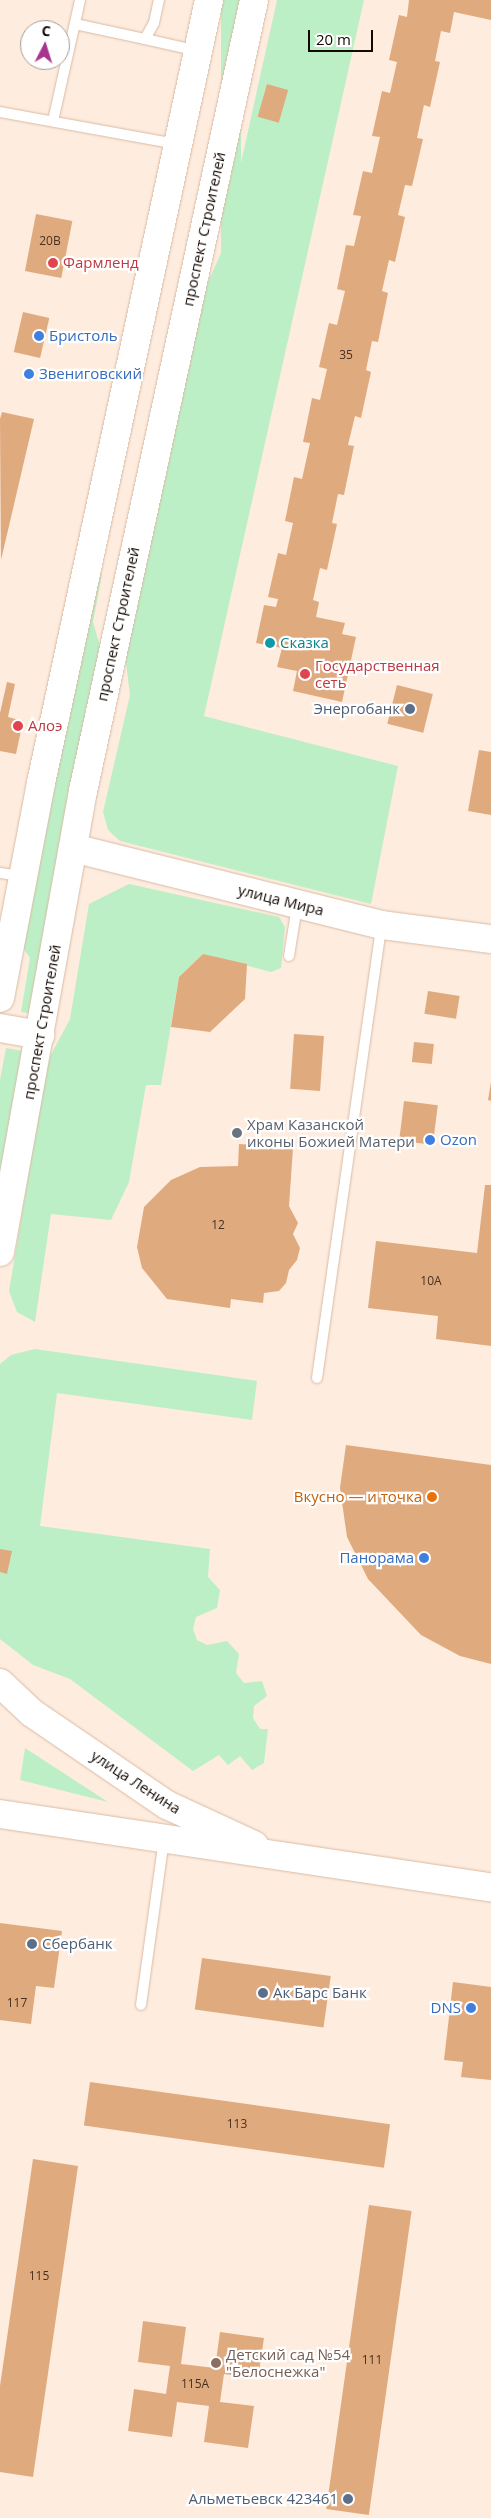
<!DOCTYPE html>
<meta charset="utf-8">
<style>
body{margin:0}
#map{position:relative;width:491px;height:2518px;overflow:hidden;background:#feecde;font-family:"Open Sans",sans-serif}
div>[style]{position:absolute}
.green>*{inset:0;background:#bdefc6;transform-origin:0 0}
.building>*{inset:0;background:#e0aa7f;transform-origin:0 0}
.roads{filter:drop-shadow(0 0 1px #d8bba5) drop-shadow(0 0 1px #d8bba5)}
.lane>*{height:10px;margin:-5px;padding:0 5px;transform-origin:5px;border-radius:5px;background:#fff}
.secondary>*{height:28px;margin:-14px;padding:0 14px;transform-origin:14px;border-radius:14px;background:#fff}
.dots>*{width:14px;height:14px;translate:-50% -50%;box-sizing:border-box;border:2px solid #fff;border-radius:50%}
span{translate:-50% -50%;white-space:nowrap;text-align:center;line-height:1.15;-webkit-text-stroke:4.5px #fff;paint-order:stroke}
.number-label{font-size:12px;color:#463122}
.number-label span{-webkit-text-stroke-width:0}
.street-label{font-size:15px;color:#130903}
.health-label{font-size:15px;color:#be3a42}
.left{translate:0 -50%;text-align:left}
.shop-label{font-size:15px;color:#366cbe}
.right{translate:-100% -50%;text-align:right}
.culture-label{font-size:15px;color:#0d838f}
.service-label{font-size:15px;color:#4e5e75}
.worship-label{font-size:15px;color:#5b616d}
.food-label{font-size:15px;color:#c56008}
.education-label{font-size:15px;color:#785e54}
.north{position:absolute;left:20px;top:20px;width:50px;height:50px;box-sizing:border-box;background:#fff;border:1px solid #a19d9a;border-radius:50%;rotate:5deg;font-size:14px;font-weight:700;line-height:20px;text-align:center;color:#130903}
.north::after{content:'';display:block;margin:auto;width:18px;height:22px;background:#a8348d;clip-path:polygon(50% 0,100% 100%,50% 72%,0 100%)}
.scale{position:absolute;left:308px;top:30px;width:65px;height:22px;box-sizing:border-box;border:2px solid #130903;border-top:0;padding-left:6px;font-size:15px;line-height:18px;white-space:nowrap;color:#130903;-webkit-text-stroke:4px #fff;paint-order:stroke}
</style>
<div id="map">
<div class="green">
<i style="left:221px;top:0;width:20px;height:544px"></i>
<i style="clip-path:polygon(277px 0,364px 0,204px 716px,398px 766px,371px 904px,120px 841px,108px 830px,103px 812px,130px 695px,124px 648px,195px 311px,221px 253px)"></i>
<i style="clip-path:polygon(95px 572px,102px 574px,93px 622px,100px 646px,29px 1013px,21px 1012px,30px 958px,21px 945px)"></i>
<i style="clip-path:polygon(129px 884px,279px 917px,285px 927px,281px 968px,271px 972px,203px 954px,179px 977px,161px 1085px,146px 1085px,129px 1182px,111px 1220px,51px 1214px,35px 1322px,17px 1312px,9px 1291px,48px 1060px,70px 1019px,89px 904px)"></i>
<i style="clip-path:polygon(6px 1048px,23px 1051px,0 1176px,0 1080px)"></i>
<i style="clip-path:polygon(35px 1349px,257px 1381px,252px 1420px,57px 1393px,40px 1526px,210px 1549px,208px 1577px,220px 1590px,217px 1608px,196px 1617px,193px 1629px,197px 1640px,207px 1645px,227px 1641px,239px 1654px,236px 1673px,244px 1683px,262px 1681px,267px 1696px,254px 1706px,253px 1718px,260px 1729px,268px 1729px,264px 1763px,252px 1770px,240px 1756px,228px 1765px,219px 1755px,193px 1771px,70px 1679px,33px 1665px,0 1639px,0 1364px,11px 1355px)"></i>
<i style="clip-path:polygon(25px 1748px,108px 1802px,20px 1780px)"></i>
</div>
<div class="building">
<i style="clip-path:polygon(409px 0,491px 0,491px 20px,454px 12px,450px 33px,441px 31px,435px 61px,440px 62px,430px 107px,424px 105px,417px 138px,423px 139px,412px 186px,405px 185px,398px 215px,405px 217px,395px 262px,389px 260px,382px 291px,388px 293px,378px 342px,372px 341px,366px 370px,371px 372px,361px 418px,355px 416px,348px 445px,354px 446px,344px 495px,338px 494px,332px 523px,337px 524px,327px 570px,320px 568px,313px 600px,319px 602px,316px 617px,345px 623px,342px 634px,356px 637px,342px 702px,293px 691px,297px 671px,277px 667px,282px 648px,256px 643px,264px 605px,276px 607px,278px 599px,268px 597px,278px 553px,286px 555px,293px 523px,285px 521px,294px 477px,302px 479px,310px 443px,303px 442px,312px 398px,320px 400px,327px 369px,319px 367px,329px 323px,337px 325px,345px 291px,337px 289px,346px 245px,354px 246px,361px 216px,353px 215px,363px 171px,372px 173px,380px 137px,372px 136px,382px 91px,390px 93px,397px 62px,389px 60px,399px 15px,407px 17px)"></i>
<i style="left:267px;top:84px;width:22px;height:34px;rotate:16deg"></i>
<i style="left:36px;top:214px;width:37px;height:58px;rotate:11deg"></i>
<i style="left:23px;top:312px;width:27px;height:41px;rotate:13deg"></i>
<i style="clip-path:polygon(2px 412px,34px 419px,1px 560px,0 419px)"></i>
<i style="clip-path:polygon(7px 682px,15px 684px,8px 717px,23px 721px,16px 754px,0 751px,0 713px)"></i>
<i style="left:397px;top:685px;width:37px;height:40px;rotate:14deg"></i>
<i style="clip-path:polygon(479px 750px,491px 752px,491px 815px,468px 811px)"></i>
<i style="clip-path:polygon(203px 954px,247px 964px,245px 999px,210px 1032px,171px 1027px,179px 977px)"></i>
<i style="left:428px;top:991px;width:32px;height:23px;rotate:9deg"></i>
<i style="left:294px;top:1034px;width:30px;height:55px;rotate:4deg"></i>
<i style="left:414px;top:1042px;width:20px;height:20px;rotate:6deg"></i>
<i style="clip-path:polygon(491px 1082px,491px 1101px,488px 1100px)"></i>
<i style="left:404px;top:1101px;width:34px;height:40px;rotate:7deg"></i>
<i style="clip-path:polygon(239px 1144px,293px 1148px,289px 1206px,298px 1223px,293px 1234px,300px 1248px,297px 1260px,289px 1270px,286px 1283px,279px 1291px,264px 1293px,263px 1303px,231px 1299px,230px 1308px,167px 1299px,142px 1268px,137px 1247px,144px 1207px,171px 1180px,200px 1167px,238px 1166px)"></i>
<i style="clip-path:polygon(485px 1185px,491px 1185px,491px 1346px,436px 1339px,438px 1316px,368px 1308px,376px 1241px,477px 1253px)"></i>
<i style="clip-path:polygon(346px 1445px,491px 1465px,491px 1664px,460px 1656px,421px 1635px,368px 1579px,347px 1537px,340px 1488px)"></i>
<i style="clip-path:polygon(0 1549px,12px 1551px,7px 1574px,0 1572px)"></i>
<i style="clip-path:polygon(0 1923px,62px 1931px,54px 1988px,36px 1986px,31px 2024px,0 2020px)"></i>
<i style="left:202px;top:1958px;width:130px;height:52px;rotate:8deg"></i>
<i style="clip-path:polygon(453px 1982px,491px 1987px,491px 2080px,461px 2077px,463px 2062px,444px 2060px)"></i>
<i style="left:90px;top:2082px;width:303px;height:44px;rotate:8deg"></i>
<i style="clip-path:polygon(33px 2159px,78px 2166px,33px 2477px,0 2472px,0 2386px)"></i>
<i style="left:369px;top:2205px;width:43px;height:307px;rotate:8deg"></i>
<i style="clip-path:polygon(143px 2321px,186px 2327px,181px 2364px,215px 2368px,220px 2332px,264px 2338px,258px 2378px,224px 2374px,220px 2402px,254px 2406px,248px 2448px,204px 2442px,209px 2406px,177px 2402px,172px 2437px,128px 2431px,134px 2389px,166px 2394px,170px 2366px,138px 2362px)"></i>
</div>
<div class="roads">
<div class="lane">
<i style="left:75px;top:24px;width:72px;rotate:12.1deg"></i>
<i style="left:145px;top:39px;width:18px;rotate:-61deg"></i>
<i style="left:154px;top:23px;width:24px;rotate:-78deg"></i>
<i style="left:145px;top:39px;width:54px;rotate:12.8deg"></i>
<i style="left:0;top:112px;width:179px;rotate:10.3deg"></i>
<i style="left:53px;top:121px;width:124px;rotate:-77.4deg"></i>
<i style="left:0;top:873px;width:22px;rotate:8deg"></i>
<i style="left:289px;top:956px;width:51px;rotate:-80.9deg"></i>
<i style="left:317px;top:1378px;width:457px;rotate:-81.9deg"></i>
<i style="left:141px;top:2005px;width:167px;rotate:-82.1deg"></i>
</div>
<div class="secondary">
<i style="left:73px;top:848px;width:317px;rotate:14deg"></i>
<i style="left:381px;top:925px;width:111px;rotate:7.3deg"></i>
<i style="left:0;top:998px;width:219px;rotate:-79.2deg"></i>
<i style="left:41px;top:783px;width:801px;rotate:-77.89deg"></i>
<i style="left:0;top:1028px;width:41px;rotate:9.9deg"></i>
<i style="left:0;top:1252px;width:468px;rotate:-79.8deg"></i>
<i style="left:83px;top:791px;width:809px;rotate:-77.8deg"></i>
<i style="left:0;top:1683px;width:44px;rotate:43.2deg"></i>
<i style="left:32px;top:1713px;width:163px;rotate:34.3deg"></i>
<i style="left:167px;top:1805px;width:96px;rotate:24.7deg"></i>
<i style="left:0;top:1814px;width:496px;rotate:8.5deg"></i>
</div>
</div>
<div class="dots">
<i style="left:53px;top:263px;background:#e0444e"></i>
<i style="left:39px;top:336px;background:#3f7fe0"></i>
<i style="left:29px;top:374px;background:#3f7fe0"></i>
<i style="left:270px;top:643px;background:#0f9aa8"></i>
<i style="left:305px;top:674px;background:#e0444e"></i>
<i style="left:410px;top:709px;background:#5c6f8a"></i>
<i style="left:18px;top:726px;background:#e0444e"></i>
<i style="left:237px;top:1133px;background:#6b7280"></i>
<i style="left:430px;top:1140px;background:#3f7fe0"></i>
<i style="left:432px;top:1497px;background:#e8710a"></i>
<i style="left:424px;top:1558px;background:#3f7fe0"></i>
<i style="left:32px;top:1944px;background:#5c6f8a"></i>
<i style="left:263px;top:1993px;background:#5c6f8a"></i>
<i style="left:471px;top:2008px;background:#3f7fe0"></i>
<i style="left:216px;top:2363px;background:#8d6e63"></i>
<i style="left:348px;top:2499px;background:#5c6f8a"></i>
</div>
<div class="number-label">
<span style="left:50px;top:241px">20В</span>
<span style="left:346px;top:355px">35</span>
<span style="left:218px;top:1225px">12</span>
<span style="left:431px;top:1281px">10А</span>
<span style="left:17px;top:2003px">117</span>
<span style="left:237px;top:2124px">113</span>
<span style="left:39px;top:2276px">115</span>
<span style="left:372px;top:2360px">111</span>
<span style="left:195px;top:2384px">115А</span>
</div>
<div class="street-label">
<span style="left:204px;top:229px;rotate:-78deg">проспект Строителей</span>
<span style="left:118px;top:624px;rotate:-78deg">проспект Строителей</span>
<span style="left:281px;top:900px;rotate:14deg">улица Мира</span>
<span style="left:42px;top:1022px;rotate:-80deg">проспект Строителей</span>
<span style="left:136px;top:1782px;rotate:33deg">улица Ленина</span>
</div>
<div class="health-label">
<span class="left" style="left:63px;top:263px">Фармленд</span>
<span class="left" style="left:315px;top:674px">Государственная<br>сеть</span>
<span class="left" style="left:28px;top:726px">Алоэ</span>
</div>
<div class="shop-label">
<span class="left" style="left:49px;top:336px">Бристоль</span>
<span class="left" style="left:39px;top:374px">Звениговский</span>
<span class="left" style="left:440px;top:1140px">Ozon</span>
<span class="right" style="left:414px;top:1558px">Панорама</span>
<span class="right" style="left:461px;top:2008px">DNS</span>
</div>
<div class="culture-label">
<span class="left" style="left:280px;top:643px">Сказка</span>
</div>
<div class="service-label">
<span class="right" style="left:400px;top:709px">Энергобанк</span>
<span class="left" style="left:42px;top:1944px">Сбербанк</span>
<span class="left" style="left:273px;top:1993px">Ак Барс Банк</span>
<span class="right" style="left:338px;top:2499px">Альметьевск 423461</span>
</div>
<div class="worship-label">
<span class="left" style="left:247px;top:1133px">Храм Казанской<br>иконы Божией Матери</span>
</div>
<div class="food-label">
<span class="right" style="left:422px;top:1497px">Вкусно — и точка</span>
</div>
<div class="education-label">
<span class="left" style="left:226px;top:2363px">Детский сад №54<br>"Белоснежка"</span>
</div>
<div class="north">С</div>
<div class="scale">20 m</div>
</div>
